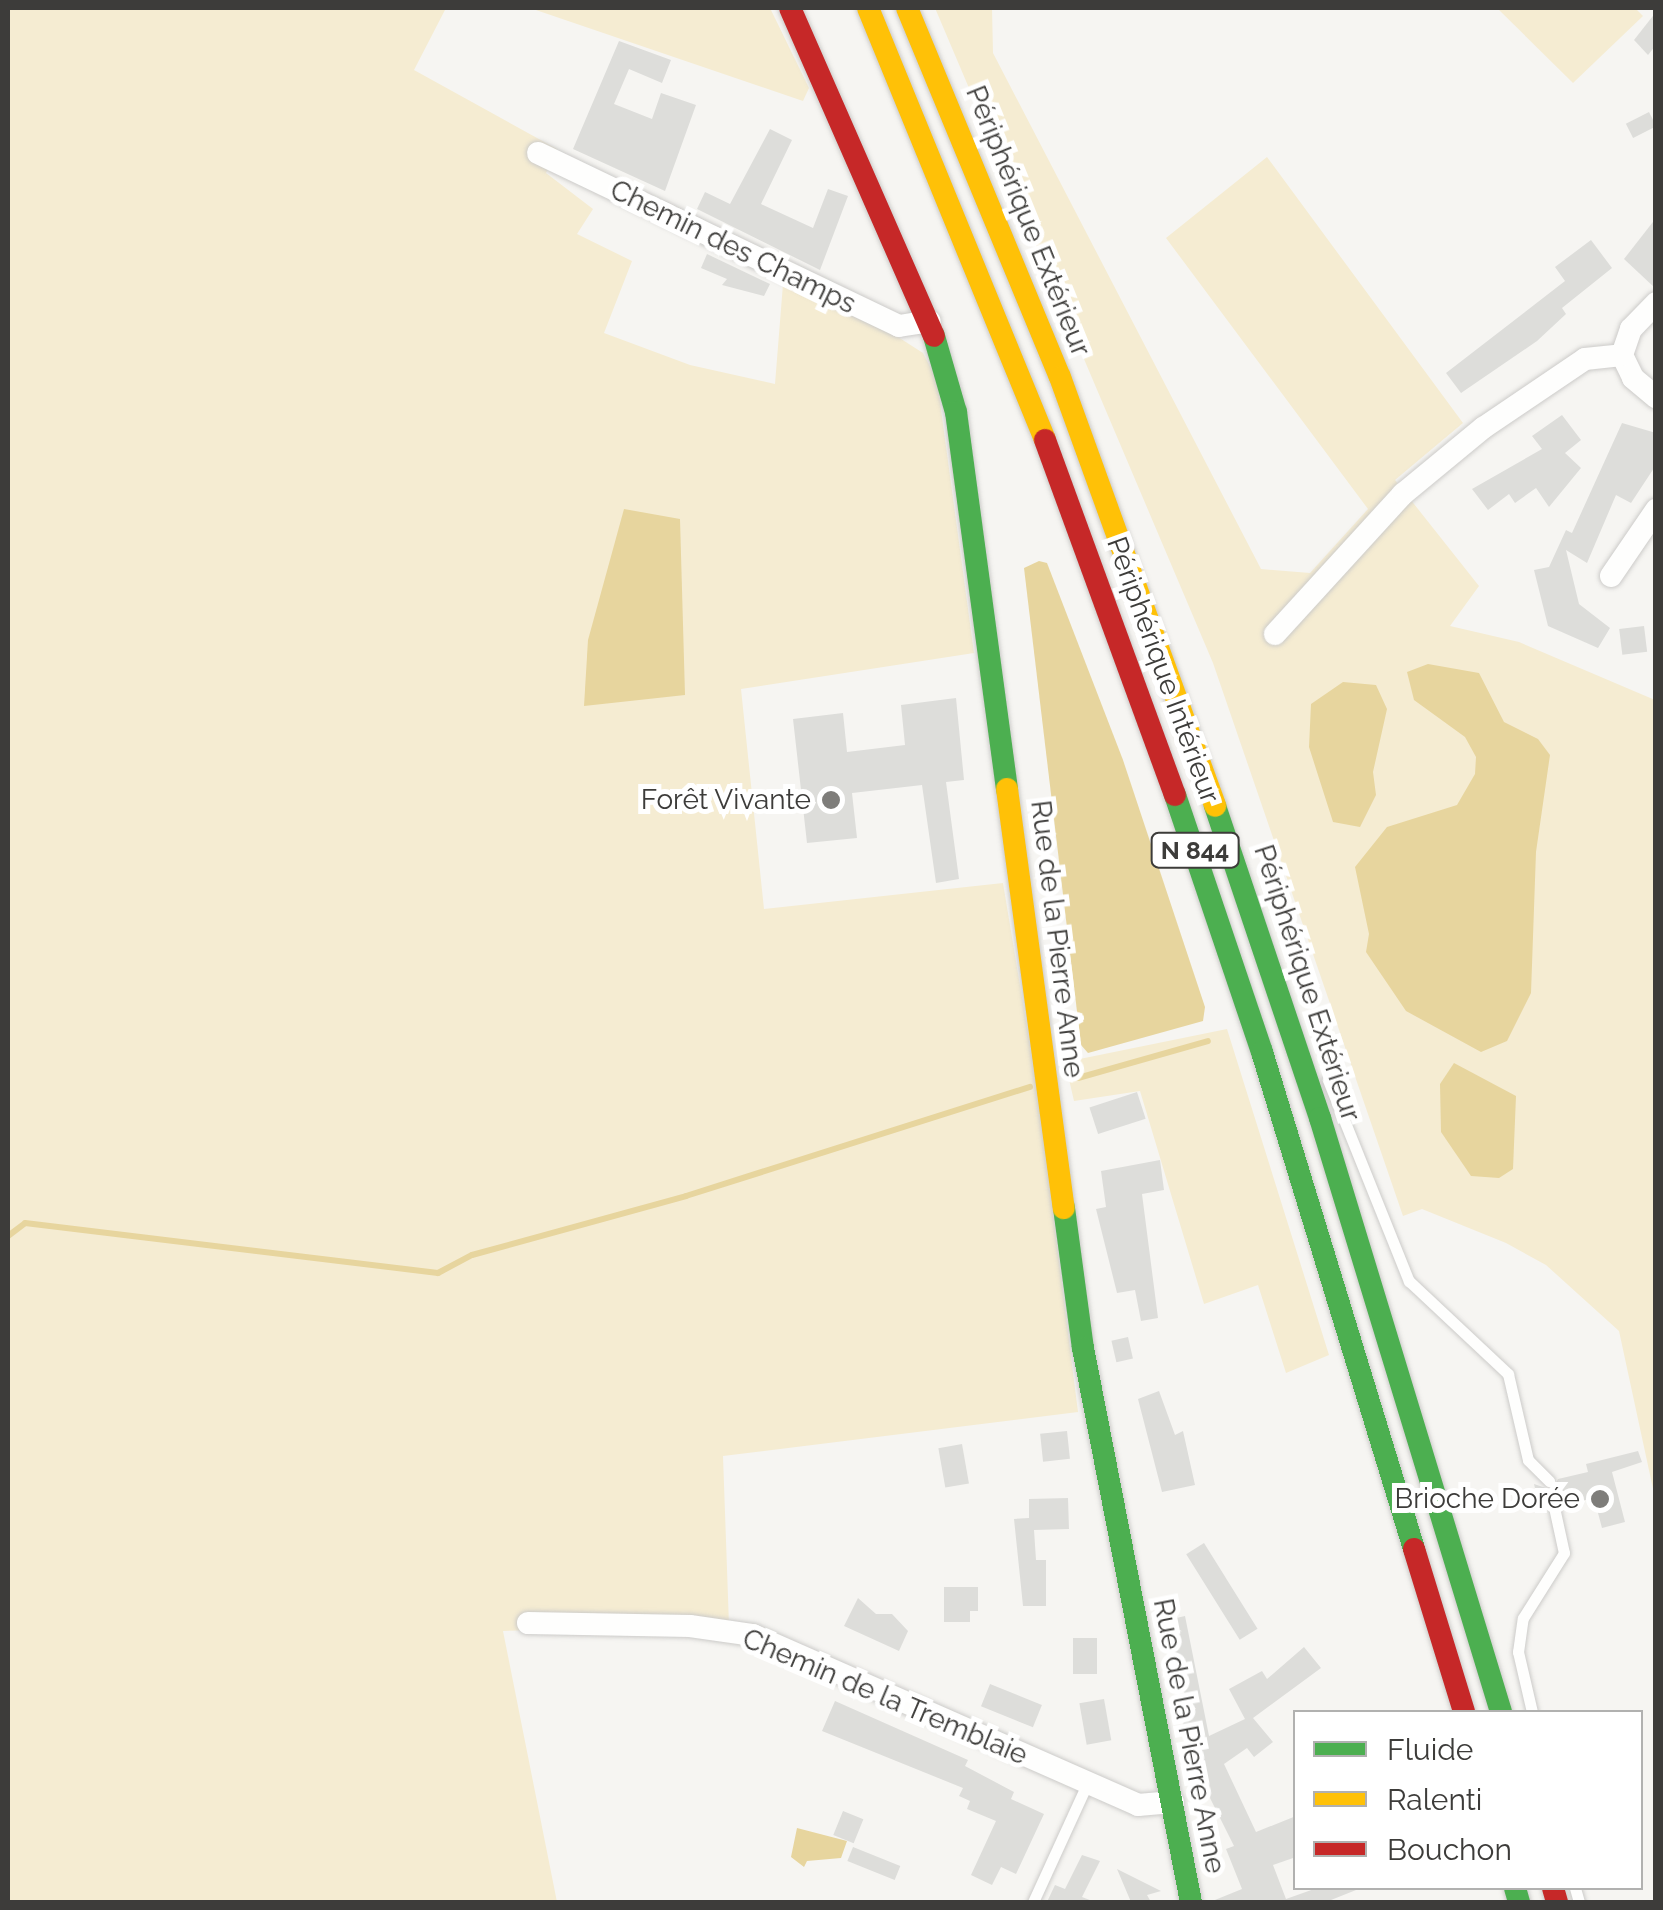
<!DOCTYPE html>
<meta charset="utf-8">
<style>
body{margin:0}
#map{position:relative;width:1663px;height:1910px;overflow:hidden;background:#f6f5f2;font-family:Raleway,sans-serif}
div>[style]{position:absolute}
.green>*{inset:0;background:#f5ecd2}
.water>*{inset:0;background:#e7d59e}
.stream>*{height:6px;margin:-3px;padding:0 3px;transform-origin:3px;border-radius:3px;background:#e7d59e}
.building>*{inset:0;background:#ddddda;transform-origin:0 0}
.roads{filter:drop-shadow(0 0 2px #cccbc9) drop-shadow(0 0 2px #cccbc9)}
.lane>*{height:11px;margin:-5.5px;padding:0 5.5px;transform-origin:5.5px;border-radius:5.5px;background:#fefefd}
.street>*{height:22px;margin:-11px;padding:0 11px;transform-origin:11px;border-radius:11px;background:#fefefd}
.fast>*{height:22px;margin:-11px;padding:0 11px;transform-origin:11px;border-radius:11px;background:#4caf50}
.slow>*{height:22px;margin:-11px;padding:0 11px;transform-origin:11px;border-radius:11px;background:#ffc107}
.jam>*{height:22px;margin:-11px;padding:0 11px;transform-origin:11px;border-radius:11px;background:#c62828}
.dots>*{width:28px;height:28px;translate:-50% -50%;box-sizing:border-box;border:5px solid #fff;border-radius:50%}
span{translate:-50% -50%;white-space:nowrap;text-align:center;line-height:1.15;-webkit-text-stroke:10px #fff;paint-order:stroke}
.shield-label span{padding:2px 8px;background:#fff;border:2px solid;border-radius:8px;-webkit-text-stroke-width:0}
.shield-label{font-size:25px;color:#3d3c3a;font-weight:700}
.street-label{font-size:28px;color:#3d3c3a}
.poi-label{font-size:28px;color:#3d3c3a}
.right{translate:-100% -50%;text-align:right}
.frame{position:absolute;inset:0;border:10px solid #3d3c3a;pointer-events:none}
.legend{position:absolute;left:1293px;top:1710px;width:350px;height:180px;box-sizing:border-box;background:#fff;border:2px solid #b1b1b0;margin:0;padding:12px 18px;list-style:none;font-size:30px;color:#3d3c3a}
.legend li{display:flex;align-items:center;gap:20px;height:50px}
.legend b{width:50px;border:2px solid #b1b1b0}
</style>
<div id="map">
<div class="green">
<i style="clip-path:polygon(8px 8px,446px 8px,414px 70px,557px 149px,546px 173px,593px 209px,577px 234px,632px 261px,604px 333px,690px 365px,775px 384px,783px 284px,898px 337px,923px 353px,937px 380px,974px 653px,741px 689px,764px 909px,1003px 883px,1037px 1088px,1078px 1412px,723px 1456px,729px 1625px,503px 1631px,557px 1902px,8px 1902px)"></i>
<i style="clip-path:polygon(530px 8px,770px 8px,809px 88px,803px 101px)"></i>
<i style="clip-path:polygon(935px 8px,992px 8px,993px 53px,1261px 569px,1310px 573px,1368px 509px,1166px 238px,1267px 157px,1463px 423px,1395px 480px,1479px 586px,1450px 626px,1519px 642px,1655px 700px,1655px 1498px,1619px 1331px,1546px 1265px,1506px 1243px,1422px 1209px,1403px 1216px,1213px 663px)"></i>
<i style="clip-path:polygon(1497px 8px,1635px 8px,1643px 16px,1573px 83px)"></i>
<i style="clip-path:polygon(1227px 1029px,1329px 1355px,1286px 1373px,1258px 1285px,1204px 1304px,1140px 1091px,1074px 1101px,1065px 1062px)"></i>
</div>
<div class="water">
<i style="clip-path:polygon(624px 509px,680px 519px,685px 695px,584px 706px,588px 640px)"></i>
<i style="clip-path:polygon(1039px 561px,1047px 563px,1123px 760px,1205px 1007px,1203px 1021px,1088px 1053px,1081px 1045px,1024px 568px)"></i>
<i style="clip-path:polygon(1428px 664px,1479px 673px,1504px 722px,1538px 739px,1550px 755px,1536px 852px,1531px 993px,1507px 1041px,1481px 1052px,1406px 1011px,1366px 952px,1369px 934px,1355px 867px,1387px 827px,1457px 805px,1475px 774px,1476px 757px,1465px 737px,1414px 700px,1407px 672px)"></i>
<i style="clip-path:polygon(1343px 682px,1376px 685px,1387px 709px,1373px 772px,1376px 795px,1360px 827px,1333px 822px,1309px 747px,1311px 704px)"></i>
<i style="clip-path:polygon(1454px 1063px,1516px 1096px,1513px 1169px,1499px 1178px,1471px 1176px,1441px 1132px,1440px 1084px)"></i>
<i style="clip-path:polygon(797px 1828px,847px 1841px,841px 1858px,807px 1861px,804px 1867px,791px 1857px)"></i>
</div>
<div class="stream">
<i style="left:1078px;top:1078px;width:135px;rotate:-15.9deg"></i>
<i style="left:8px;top:1236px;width:21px;rotate:-37deg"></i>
<i style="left:25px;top:1223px;width:416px;rotate:6.9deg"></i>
<i style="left:438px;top:1273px;width:38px;rotate:-28deg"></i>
<i style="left:472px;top:1255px;width:222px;rotate:-15.4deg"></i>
<i style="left:686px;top:1196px;width:361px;rotate:-17.6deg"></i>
</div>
<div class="building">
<i style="clip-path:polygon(1656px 12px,1656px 45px,1648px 55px,1634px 40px)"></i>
<i style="clip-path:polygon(619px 41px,671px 60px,662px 83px,629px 69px,614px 104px,652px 119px,661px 93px,696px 105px,665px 191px,573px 149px)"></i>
<i style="left:1649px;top:112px;width:16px;height:26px;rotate:63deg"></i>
<i style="clip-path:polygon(770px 129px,792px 140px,761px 204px,813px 228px,828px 189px,848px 196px,820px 270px,697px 209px,705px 192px,730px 204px)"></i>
<i style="clip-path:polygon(1656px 218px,1656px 288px,1655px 288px,1624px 259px)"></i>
<i style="clip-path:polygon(1591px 240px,1612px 268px,1562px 308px,1566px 314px,1537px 341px,1461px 393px,1446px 373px,1565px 281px,1555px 267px)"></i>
<i style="clip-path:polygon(707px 254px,770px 284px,764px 296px,722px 285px,727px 279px,701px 268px)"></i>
<i style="clip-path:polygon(1562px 415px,1581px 440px,1565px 453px,1581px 468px,1549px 507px,1536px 488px,1515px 503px,1509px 494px,1488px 510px,1472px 489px,1542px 449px,1532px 436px)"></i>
<i style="clip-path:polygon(1622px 423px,1656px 433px,1656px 465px,1631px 503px,1616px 495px,1587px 563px,1566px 550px,1579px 604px,1610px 628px,1598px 648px,1548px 626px,1534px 570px,1549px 567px,1566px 530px,1572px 533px)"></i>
<i style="left:1644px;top:626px;width:26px;height:25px;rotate:83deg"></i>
<i style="clip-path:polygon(956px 698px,964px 780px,946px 782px,959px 879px,936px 883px,922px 785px,852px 793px,857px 838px,807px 843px,793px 719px,843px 713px,847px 752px,905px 745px,901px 705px)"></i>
<i style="left:1137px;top:1092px;width:28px;height:50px;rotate:72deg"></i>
<i style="clip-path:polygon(1160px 1160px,1164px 1190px,1142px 1194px,1158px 1318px,1141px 1321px,1135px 1290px,1117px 1293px,1096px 1209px,1106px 1207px,1101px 1171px)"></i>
<i style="left:1128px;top:1337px;width:22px;height:17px;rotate:77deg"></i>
<i style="clip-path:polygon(1159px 1391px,1175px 1435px,1183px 1431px,1195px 1485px,1162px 1492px,1138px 1399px)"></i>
<i style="left:1067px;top:1431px;width:28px;height:27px;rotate:84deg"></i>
<i style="left:962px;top:1444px;width:40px;height:24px;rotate:80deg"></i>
<i style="clip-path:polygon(1638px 1451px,1642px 1462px,1612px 1472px,1625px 1522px,1602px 1528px,1594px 1498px,1563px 1505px,1551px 1498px,1540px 1510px,1534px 1484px,1552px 1490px,1558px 1479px,1588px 1472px,1586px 1464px)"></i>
<i style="clip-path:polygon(1068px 1498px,1069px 1529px,1034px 1530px,1036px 1560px,1046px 1560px,1046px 1606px,1023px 1606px,1014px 1519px,1029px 1518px,1029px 1499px)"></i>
<i style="left:1204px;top:1543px;width:101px;height:21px;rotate:58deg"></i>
<i style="clip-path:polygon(944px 1587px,978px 1587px,978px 1611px,970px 1611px,970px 1622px,944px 1622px)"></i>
<i style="clip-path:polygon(858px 1598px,876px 1614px,892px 1614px,908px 1631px,899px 1651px,844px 1626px)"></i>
<i style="clip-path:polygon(1167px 1601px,1172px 1619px,1185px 1616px,1209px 1736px,1245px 1719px,1229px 1689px,1262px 1671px,1267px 1679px,1304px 1647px,1321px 1668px,1253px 1718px,1273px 1742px,1254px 1757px,1247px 1748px,1224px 1764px,1256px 1832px,1296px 1816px,1296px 1857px,1273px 1865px,1286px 1899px,1317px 1888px,1361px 1888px,1326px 1902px,1210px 1902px,1242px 1889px,1226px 1849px,1234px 1846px,1187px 1752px,1181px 1712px,1196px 1709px,1178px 1684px,1172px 1649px,1161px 1650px,1152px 1602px)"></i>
<i style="left:1073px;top:1638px;width:24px;height:36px"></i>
<i style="left:990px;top:1684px;width:56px;height:24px;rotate:22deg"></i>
<i style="left:1104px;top:1699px;width:42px;height:25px;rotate:80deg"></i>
<i style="clip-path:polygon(835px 1701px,968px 1760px,965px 1766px,1014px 1792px,1011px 1799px,1044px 1814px,1016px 1874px,1001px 1867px,992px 1885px,971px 1875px,996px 1821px,967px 1809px,970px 1801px,959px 1796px,963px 1788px,822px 1731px)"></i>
<i style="left:843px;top:1811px;width:22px;height:26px;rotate:22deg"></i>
<i style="left:853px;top:1847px;width:51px;height:15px;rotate:22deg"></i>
<i style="clip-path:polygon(1082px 1855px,1100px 1861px,1082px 1897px,1095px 1902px,1047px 1902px,1055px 1885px,1065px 1889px)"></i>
<i style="clip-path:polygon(1117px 1869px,1161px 1891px,1147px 1895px,1151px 1902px,1131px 1902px)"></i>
</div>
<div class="roads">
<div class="lane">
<i style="left:1328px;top:1080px;width:217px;rotate:68.1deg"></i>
<i style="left:1409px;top:1281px;width:136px;rotate:43.2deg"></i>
<i style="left:1508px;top:1374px;width:88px;rotate:76.9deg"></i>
<i style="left:1528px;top:1460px;width:30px;rotate:45deg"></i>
<i style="left:1532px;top:1712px;width:62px;rotate:-103.1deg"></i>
<i style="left:1518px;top:1652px;width:34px;rotate:-82deg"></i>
<i style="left:1523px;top:1618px;width:77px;rotate:-57.8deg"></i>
<i style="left:1564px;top:1553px;width:47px;rotate:-102.3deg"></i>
<i style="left:1575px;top:1888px;width:15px;rotate:74deg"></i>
<i style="left:1033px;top:1902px;width:132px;rotate:-65.4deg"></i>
</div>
<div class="street">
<i style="left:538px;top:153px;width:400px;rotate:25.6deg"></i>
<i style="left:899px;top:326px;width:31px;rotate:-9deg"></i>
<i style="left:1622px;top:355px;width:25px;rotate:64deg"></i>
<i style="left:1633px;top:378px;width:30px;rotate:40deg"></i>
<i style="left:1611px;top:576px;width:80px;rotate:-55.7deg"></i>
<i style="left:1275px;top:634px;width:190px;rotate:-47.6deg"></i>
<i style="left:1403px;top:494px;width:104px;rotate:-39.5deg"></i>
<i style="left:1483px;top:428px;width:123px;rotate:-34.1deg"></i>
<i style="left:1585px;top:359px;width:37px;rotate:-6deg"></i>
<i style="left:1622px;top:355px;width:28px;rotate:-71deg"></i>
<i style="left:1631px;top:329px;width:36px;rotate:-46deg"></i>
<i style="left:528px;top:1623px;width:162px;rotate:1.1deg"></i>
<i style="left:690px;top:1626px;width:64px;rotate:8.1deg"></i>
<i style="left:753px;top:1635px;width:421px;rotate:23.8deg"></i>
<i style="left:1138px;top:1805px;width:35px;rotate:-5deg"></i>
</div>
<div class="fast">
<i style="left:934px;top:336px;width:79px;rotate:73.9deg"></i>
<i style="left:956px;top:412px;width:380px;rotate:82.3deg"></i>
<i style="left:1175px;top:795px;width:271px;rotate:71.3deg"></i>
<i style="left:1262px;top:1052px;width:520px;rotate:72.99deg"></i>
<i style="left:1215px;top:806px;width:329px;rotate:71.4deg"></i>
<i style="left:1320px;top:1118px;width:621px;rotate:73.05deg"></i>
<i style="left:1064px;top:1208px;width:141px;rotate:82.3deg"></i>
<i style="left:1083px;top:1348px;width:564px;rotate:78.97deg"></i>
<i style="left:1515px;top:1888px;width:15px;rotate:74deg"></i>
</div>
<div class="slow">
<i style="left:868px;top:8px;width:467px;rotate:67.7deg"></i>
<i style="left:907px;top:8px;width:399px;rotate:67.5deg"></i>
<i style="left:1060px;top:377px;width:456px;rotate:70.1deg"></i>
<i style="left:1007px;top:789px;width:423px;rotate:82.3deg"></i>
</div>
<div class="jam">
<i style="left:790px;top:8px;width:358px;rotate:66.3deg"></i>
<i style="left:1045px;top:440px;width:378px;rotate:69.9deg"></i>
<i style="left:1414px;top:1549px;width:170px;rotate:72.9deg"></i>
<i style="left:1553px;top:1888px;width:15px;rotate:74deg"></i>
</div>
</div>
<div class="dots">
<i style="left:831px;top:800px;background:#7e7d7a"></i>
<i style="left:1600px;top:1499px;background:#7e7d7a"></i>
</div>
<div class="shield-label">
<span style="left:1195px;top:850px">N 844</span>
</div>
<div class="street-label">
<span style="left:1028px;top:221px;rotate:68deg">Périphérique Extérieur</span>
<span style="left:733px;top:247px;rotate:26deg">Chemin des Champs</span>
<span style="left:1163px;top:670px;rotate:70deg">Périphérique Intérieur</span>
<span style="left:1057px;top:939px;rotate:83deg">Rue de la Pierre Anne</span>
<span style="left:1307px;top:983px;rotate:72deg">Périphérique Extérieur</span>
<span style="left:885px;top:1697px;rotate:23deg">Chemin de la Tremblaie</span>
<span style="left:1189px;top:1736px;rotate:79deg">Rue de la Pierre Anne</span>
</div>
<div class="poi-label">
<span class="right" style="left:811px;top:800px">Forêt Vivante</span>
<span class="right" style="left:1580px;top:1499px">Brioche Dorée</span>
</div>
<div class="frame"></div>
<ul class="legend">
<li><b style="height:12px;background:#4caf50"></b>Fluide</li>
<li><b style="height:12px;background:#ffc107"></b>Ralenti</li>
<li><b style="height:12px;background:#c62828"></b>Bouchon</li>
</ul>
</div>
